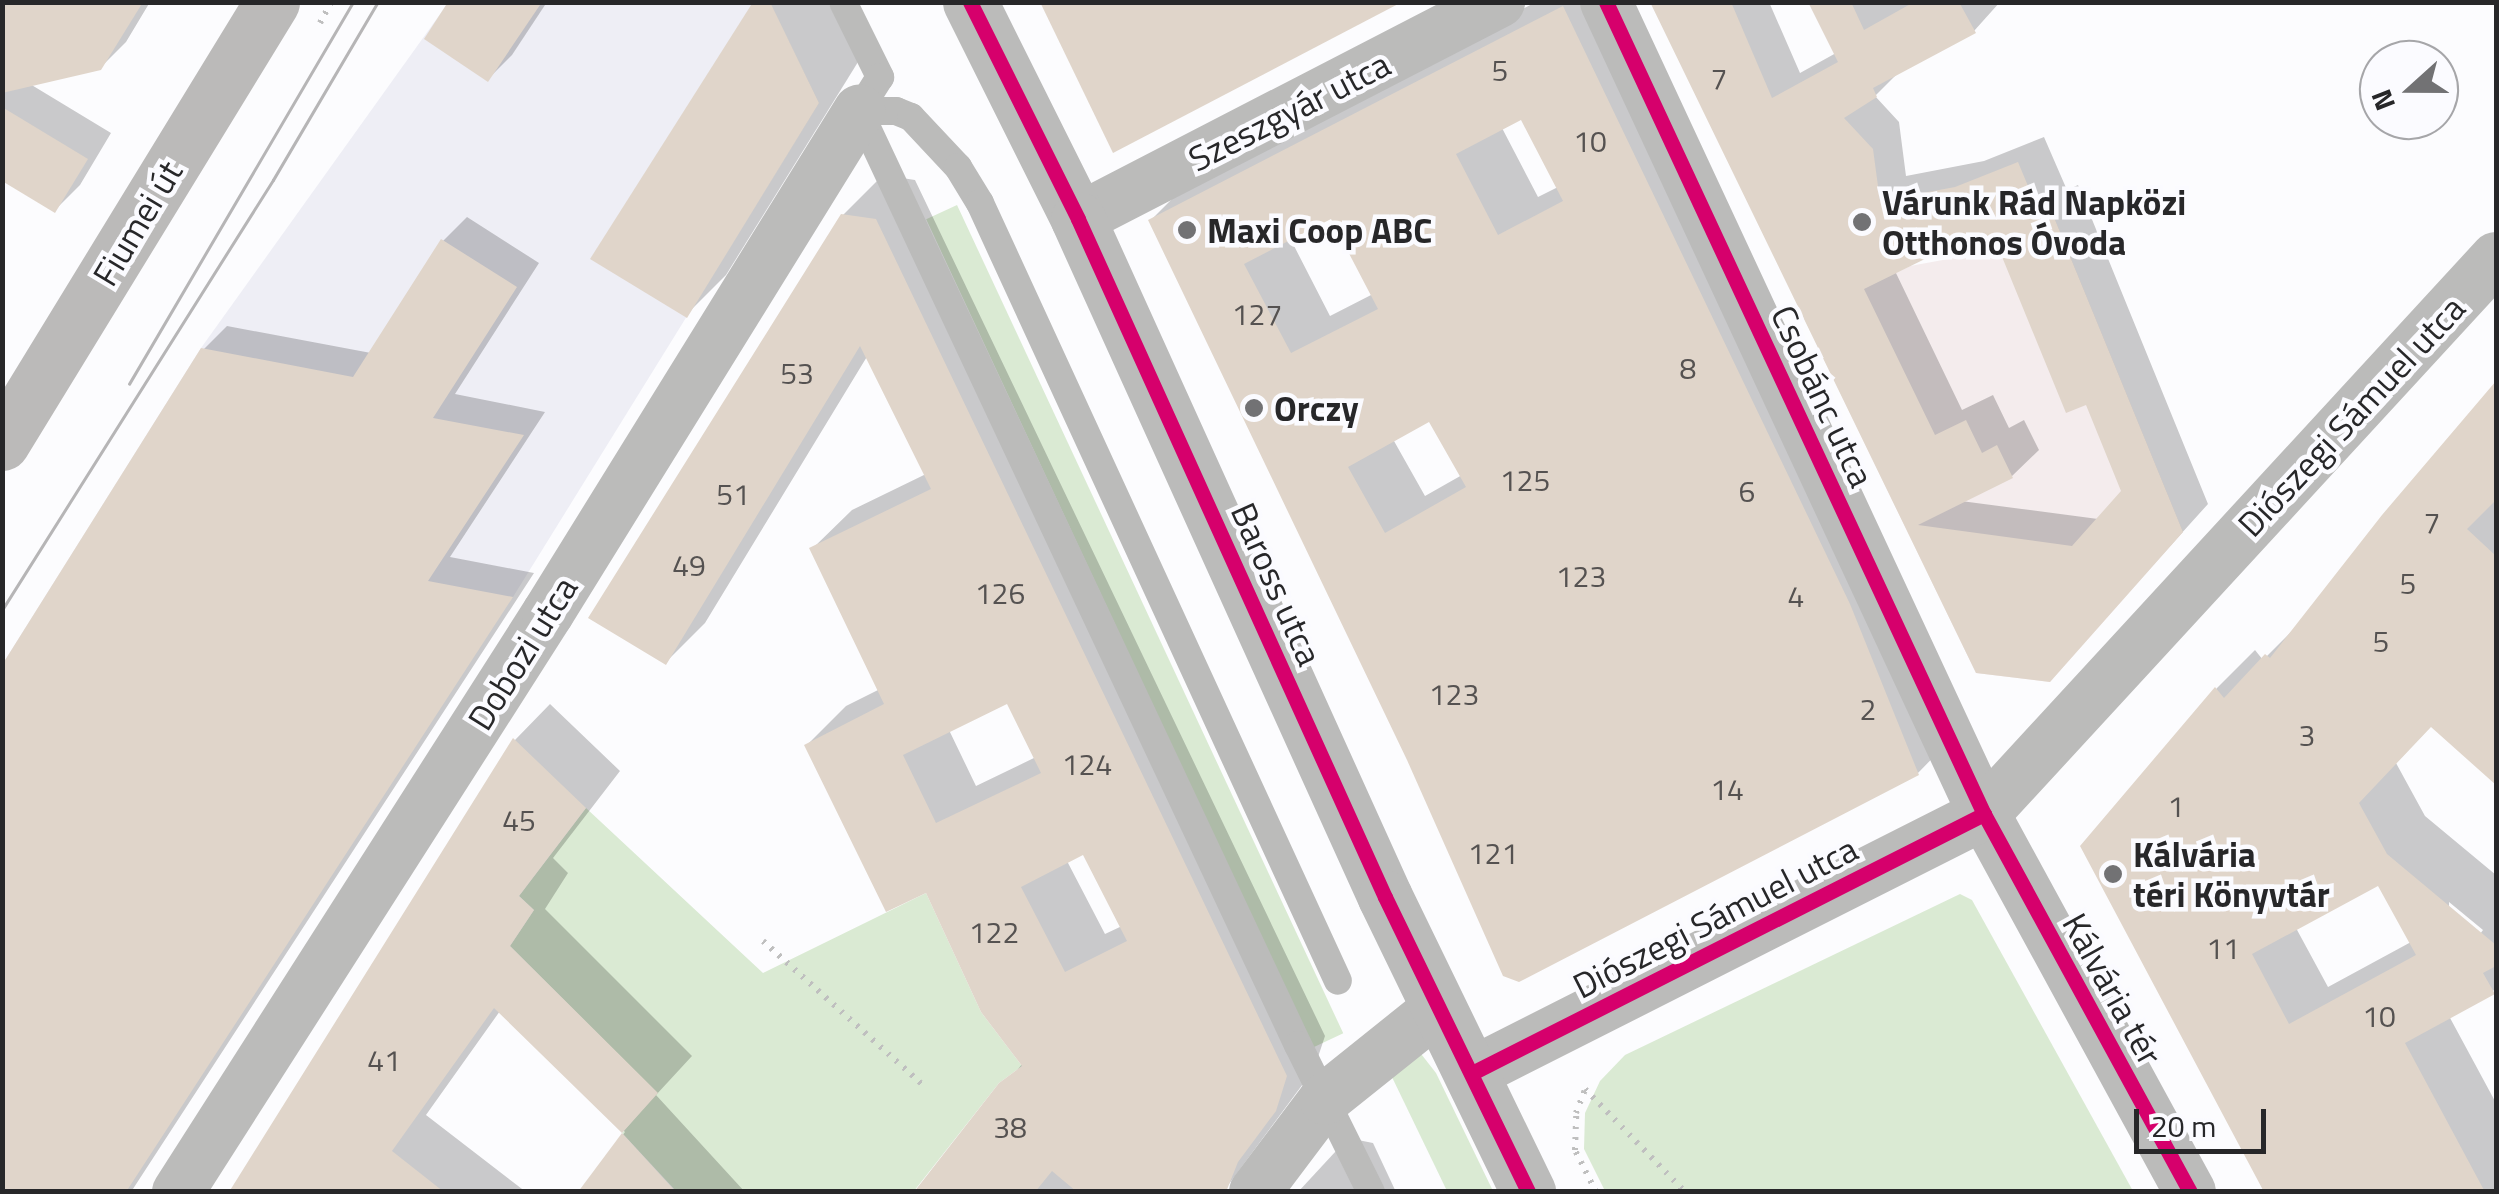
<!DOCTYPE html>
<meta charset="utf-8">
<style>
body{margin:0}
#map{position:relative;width:2499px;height:1194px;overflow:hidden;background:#fcfcfe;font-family:"Titillium Web",sans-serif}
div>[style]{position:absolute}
.built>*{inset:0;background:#eeeef5}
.education>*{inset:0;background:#f4eced}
.green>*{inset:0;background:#daead3;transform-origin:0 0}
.shadow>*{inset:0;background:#0003}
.building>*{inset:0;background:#e0d5ca}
.path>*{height:6px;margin-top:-3px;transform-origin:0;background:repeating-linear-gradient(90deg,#bfbfbf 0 2.5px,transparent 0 10.5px)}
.service>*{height:28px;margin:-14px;padding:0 14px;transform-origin:14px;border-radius:14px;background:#bbbbba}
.minor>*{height:52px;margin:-26px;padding:0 26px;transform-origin:26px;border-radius:26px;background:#bbbbba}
.tertiary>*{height:55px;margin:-27.5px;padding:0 27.5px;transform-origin:27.5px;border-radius:27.5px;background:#bbbbba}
.secondary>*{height:55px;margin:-27.5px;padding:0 27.5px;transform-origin:27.5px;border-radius:27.5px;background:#bbbab9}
.tram>*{height:2.5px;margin:-1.25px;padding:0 1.25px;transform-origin:1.25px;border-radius:1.25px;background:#b6b5b6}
.cycleway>*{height:15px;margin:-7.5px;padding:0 7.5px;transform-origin:7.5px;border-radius:7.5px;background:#d6006c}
.dots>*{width:28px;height:28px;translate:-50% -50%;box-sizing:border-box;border:5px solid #fbfbff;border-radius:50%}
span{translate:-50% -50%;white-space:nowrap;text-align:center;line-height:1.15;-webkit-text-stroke:9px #fbfbff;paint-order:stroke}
.number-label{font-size:30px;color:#555251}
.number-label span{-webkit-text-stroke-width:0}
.street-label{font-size:35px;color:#272729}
.poi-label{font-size:35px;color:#272729;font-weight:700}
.left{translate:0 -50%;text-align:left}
.frame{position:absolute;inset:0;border:5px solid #272729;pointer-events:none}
.north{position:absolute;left:2359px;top:40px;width:100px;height:100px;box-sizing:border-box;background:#fbfbff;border:2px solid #a6a6a9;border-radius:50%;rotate:249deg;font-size:28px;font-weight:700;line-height:40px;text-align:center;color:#272729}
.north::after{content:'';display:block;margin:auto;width:35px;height:45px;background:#727274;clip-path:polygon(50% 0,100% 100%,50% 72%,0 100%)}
.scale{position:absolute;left:2134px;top:1109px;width:132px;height:45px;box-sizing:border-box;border:5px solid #272729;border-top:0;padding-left:12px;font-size:30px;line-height:35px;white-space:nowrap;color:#272729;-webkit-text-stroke:8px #fbfbff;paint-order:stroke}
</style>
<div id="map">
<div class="built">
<i style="clip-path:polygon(448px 3px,770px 3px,819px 103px,513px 597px,2px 665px,201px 348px)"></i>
</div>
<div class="education">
<i style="clip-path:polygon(2051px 210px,2183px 532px,2050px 682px,1976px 673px,1804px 318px,1910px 266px,1981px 253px,2021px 238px,2017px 225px)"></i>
</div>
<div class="green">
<i style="left:957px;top:205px;width:914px;height:34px;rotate:65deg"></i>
<i style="clip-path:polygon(586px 808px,763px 973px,926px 893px,981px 1012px,1022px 1066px,999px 1083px,914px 1191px,676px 1191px,622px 1133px,657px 1093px,510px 946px,534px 910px,519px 896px)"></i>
<i style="clip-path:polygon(1960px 894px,1972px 900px,2133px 1191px,1605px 1191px,1584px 1149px,1585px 1113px,1600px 1081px,1625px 1055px)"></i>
<i style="clip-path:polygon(1418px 1050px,1436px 1073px,1493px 1191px,1447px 1191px,1390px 1073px)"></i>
</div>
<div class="shadow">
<i style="clip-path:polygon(2px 2px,150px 2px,126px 42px,100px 68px,30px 84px,111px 133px,80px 185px,55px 210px,2px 178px)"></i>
<i style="clip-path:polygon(451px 2px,547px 2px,512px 55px,488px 79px)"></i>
<i style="clip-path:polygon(756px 2px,828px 2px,858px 62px,726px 275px,687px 314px)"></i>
<i style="clip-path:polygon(evenodd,1536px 2px,1619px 2px,1957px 733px,1918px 773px,1409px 759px,1151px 220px,1190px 181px,1536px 2px,1522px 117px,1558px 187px,1538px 197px,1502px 128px,1522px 117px,1536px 2px,1332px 216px,1373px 294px,1330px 316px,1290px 238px,1332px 216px,1536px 2px,1430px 418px,1462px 475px,1425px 496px,1394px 441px,1430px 418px)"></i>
<i style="clip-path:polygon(evenodd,1653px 2px,1769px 2px,1800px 73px,1836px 53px,1811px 2px,2000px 2px,1974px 31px,1901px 70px,1875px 96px,1899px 122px,1906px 176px,1984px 161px,2044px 137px,2067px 190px,2078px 185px,2208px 504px,2049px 680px,1977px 671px,1653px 2px,2000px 244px,2087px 401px,2124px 491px,2098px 519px,1961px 501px,2012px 476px,2039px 450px,2024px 420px,2009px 428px,1993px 395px,1962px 410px,1895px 271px,1933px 252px,2000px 244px)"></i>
<i style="clip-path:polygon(evenodd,883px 175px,915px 180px,1325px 1036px,1314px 1069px,1223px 1192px,918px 1192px,1023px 1063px,927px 890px,807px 745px,846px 706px,880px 689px,812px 549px,852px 510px,926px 474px,868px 355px,705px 623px,666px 662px,843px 215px,883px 175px,1009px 701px,1036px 757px,976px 786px,949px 730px,1009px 701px,883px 175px,1085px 851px,1122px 926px,1105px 934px,1067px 861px,1085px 851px)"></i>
<i style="clip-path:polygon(467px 217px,539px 263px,455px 394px,545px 412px,450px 557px,534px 573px,131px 1192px,2px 1192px,203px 350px,227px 326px,371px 353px,443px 241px)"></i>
<i style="clip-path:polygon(evenodd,2496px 384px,2496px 782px,2432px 725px,2396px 763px,2425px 816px,2496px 875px,2496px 989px,2449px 1016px,2496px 1103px,2496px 1192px,2267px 1192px,2083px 846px,2217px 688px,2255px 650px,2263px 660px,2303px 620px,2496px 384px,2379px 883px,2411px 942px,2328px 987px,2296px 928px,2379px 883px,2496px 384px,2449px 902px,2483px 930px,2480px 934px,2449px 908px,2449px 902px)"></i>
<i style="clip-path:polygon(550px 704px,620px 771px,553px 858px,568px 873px,545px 909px,692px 1056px,656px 1095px,745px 1192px,581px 1192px,625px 1132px,500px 1011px,426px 1115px,526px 1192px,361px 1192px,515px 740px)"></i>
<i style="clip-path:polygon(1348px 1138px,1373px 1143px,1396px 1192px,1298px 1192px)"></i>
</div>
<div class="building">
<i style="clip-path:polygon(2px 2px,143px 2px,101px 70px,2px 93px)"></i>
<i style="clip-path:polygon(448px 2px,542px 2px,488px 82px,424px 39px)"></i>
<i style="clip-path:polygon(753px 2px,770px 2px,819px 103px,687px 318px,590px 259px)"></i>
<i style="clip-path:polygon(1040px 2px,1402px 2px,1113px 153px)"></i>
<i style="clip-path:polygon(evenodd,1650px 2px,1731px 2px,1772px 98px,1838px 62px,1808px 2px,1851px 2px,1864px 30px,1914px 2px,1959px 2px,1976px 33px,1873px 88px,1877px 97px,1844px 118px,1873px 149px,1880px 201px,1955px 187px,2018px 162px,2040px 215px,2051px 210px,2183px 532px,2050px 682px,1976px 673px,1650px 2px,1998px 247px,2066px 413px,2086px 405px,2121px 491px,2072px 546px,1918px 525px,2013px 478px,1997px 445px,1982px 453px,1966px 420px,1935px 435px,1864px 289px,1933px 255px,1939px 258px,1998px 247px)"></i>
<i style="clip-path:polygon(evenodd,1563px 6px,1850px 604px,1919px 775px,1519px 982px,1503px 976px,1407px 760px,1148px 220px,1563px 6px,1521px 120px,1563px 201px,1498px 235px,1456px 154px,1521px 120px,1563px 6px,1331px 219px,1378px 309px,1291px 353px,1244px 264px,1331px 219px,1563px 6px,1429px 422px,1466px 487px,1385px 533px,1348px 467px,1429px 422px)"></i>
<i style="clip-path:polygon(2px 107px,88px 159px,55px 213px,2px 181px)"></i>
<i style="clip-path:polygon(evenodd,841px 214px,876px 219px,1287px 1076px,1276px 1111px,1238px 1162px,1226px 1192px,1077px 1192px,1052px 1171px,1035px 1192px,914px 1192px,999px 1083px,1022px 1066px,981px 1012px,926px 893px,886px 912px,804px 745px,884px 704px,809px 548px,931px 489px,860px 346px,666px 665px,588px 618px,841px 214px,1007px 704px,1041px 773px,936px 823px,903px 755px,1007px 704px,841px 214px,1083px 855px,1127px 941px,1065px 972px,1021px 887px,1083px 855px)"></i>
<i style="clip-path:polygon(441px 239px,517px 287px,433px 418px,524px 435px,428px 581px,513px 597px,126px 1192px,2px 1192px,2px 665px,201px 348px,353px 377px)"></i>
<i style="clip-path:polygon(evenodd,2496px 381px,2496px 500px,2467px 529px,2496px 556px,2496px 785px,2431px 727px,2359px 803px,2387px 854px,2496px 945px,2496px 966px,2483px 973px,2495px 994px,2405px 1043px,2485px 1192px,2264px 1192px,2080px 846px,2215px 687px,2224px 698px,2265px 654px,2270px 658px,2382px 515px,2496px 381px,2378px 886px,2416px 955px,2289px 1024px,2252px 954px,2378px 886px)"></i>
<i style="clip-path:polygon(513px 738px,586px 808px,519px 896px,534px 910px,510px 946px,658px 1093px,622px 1133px,494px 1008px,392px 1151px,444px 1192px,229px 1192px)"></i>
<i style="clip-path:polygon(622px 1133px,676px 1192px,578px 1192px)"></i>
</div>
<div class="path">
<i style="left:320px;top:23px;width:24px;rotate:-62deg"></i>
<i style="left:763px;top:941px;width:218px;rotate:42deg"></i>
<i style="left:1596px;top:1192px;width:47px;rotate:-116.6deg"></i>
<i style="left:1575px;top:1150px;width:37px;rotate:-88deg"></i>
<i style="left:1576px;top:1113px;width:26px;rotate:-69deg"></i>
<i style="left:1585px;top:1089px;width:144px;rotate:45.8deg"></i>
</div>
<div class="service">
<i style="left:843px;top:2px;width:84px;rotate:63.7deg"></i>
<i style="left:880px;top:77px;width:40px;rotate:122deg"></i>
<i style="left:859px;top:111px;width:1032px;rotate:64.83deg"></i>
<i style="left:1298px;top:1045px;width:164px;rotate:63.6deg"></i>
<i style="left:859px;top:111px;width:37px"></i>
<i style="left:896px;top:111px;width:16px;rotate:22deg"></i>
<i style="left:911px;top:117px;width:69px;rotate:46.8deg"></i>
<i style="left:958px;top:167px;width:42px;rotate:58.6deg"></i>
<i style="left:980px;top:203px;width:856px;rotate:65.29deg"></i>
</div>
<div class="minor">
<i style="left:1606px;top:2px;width:896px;rotate:65.04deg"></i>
<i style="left:1984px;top:814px;width:430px;rotate:61.4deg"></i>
<i style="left:1078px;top:219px;width:474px;rotate:-27.3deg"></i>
<i style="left:1472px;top:1073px;width:574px;rotate:-26.83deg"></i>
<i style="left:1984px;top:814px;width:756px;rotate:-47.36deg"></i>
<i style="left:178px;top:1192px;width:687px;rotate:-57.42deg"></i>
<i style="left:548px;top:613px;width:591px;rotate:-58.22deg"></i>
<i style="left:1255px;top:1192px;width:116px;rotate:-53deg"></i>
<i style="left:1325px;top:1099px;width:147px;rotate:-38.7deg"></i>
</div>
<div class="tertiary">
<i style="left:970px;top:2px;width:242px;rotate:63.5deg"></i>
<i style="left:1078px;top:219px;width:744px;rotate:65.64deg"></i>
<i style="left:1385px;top:897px;width:328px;rotate:64.1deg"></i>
</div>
<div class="secondary">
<i style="left:2px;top:443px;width:517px;rotate:-58.52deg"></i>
</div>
<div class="tram">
<i style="left:129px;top:384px;width:443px;rotate:-59.6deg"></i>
<i style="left:2px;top:610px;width:508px;rotate:-57.78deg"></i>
<i style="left:273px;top:180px;width:207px;rotate:-59.5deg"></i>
</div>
<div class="cycleway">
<i style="left:970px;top:2px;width:242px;rotate:63.5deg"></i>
<i style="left:1078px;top:219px;width:744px;rotate:65.64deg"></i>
<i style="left:1385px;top:897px;width:328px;rotate:64.1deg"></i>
<i style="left:1606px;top:2px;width:896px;rotate:65.04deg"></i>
<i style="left:1984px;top:814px;width:430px;rotate:61.4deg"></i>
<i style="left:1472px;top:1073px;width:574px;rotate:-26.83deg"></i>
</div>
<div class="dots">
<i style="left:1862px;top:222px;background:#727274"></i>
<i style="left:1187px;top:230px;background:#727274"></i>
<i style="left:1254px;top:408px;background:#727274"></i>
<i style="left:2113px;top:874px;background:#727274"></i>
</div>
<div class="number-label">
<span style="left:1500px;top:70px">5</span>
<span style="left:1719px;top:78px">7</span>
<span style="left:1590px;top:141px">10</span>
<span style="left:1257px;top:314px">127</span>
<span style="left:1688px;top:368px">8</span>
<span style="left:797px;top:373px">53</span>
<span style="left:1525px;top:480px">125</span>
<span style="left:1747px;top:491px">6</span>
<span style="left:733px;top:494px">51</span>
<span style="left:2432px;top:522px">7</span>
<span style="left:689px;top:565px">49</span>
<span style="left:1581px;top:576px">123</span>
<span style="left:2408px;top:583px">5</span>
<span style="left:1000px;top:593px">126</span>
<span style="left:1796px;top:596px">4</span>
<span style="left:2381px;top:641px">5</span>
<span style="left:1454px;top:694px">123</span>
<span style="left:1868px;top:709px">2</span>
<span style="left:2307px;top:735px">3</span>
<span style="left:1087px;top:764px">124</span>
<span style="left:1727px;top:789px">14</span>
<span style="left:2176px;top:806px">1</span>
<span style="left:519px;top:820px">45</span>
<span style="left:1493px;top:853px">121</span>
<span style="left:994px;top:932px">122</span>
<span style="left:2223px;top:948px">11</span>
<span style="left:2379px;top:1016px">10</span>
<span style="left:384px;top:1060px">41</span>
<span style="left:1010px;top:1127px">38</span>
</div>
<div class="street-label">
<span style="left:1289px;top:111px;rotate:-27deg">Szeszgyár utca</span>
<span style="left:137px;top:223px;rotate:-59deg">Fiumei út</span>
<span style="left:1823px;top:396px;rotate:65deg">Csobánc utca</span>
<span style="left:2351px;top:416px;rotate:-47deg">Diószegi Sámuel utca</span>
<span style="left:1277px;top:584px;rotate:66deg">Baross utca</span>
<span style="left:522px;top:653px;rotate:-58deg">Dobozi utca</span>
<span style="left:1715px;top:917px;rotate:-27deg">Diószegi Sámuel utca</span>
<span style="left:2113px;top:989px;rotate:61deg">Kálvária tér</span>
</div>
<div class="poi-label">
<span class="left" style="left:1882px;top:222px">Várunk Rád Napközi<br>Otthonos Óvoda</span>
<span class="left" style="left:1207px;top:230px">Maxi Coop ABC</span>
<span class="left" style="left:1274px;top:408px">Orczy</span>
<span class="left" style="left:2133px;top:874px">Kálvária<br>téri Könyvtár</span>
</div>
<div class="frame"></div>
<div class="north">N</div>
<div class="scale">20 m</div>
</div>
